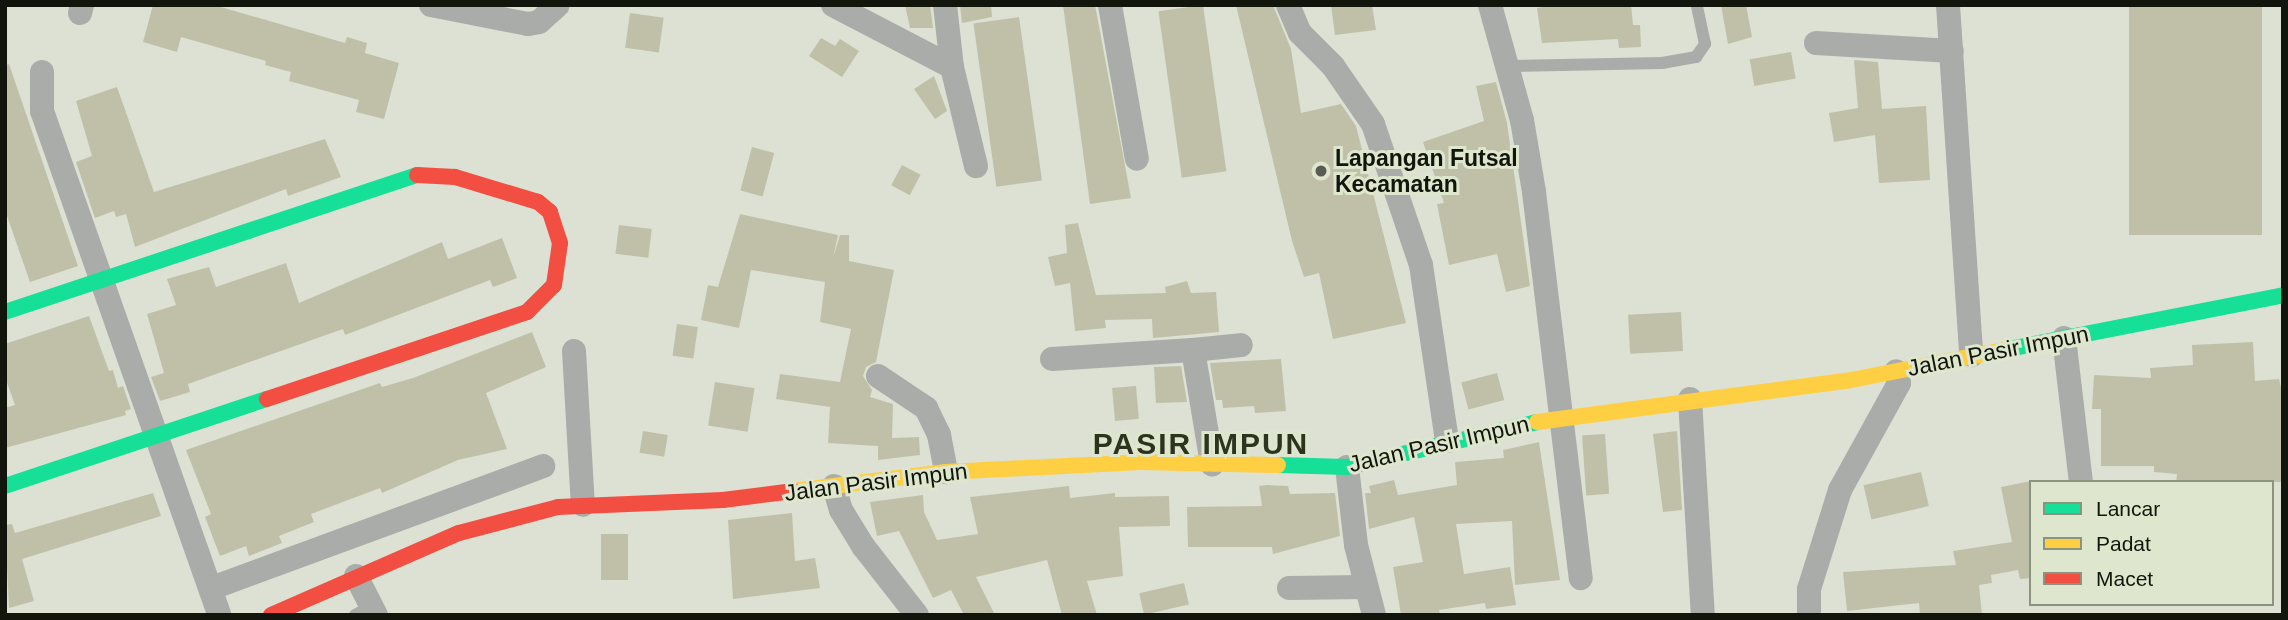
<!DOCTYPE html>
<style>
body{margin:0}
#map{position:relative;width:2288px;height:620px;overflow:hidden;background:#dce1d3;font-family:Helvetica,sans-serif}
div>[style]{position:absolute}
.building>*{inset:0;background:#c0c0a9;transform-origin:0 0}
.lane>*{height:12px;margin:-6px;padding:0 6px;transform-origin:6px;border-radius:6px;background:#a9aca8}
.street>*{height:24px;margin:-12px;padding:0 12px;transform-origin:12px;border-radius:12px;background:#a9aca8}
.fast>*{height:16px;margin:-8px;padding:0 8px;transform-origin:8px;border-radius:8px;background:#16e098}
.slow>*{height:16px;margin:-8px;padding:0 8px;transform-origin:8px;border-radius:8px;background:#ffcf43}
.jam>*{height:16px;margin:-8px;padding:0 8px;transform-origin:8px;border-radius:8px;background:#f24e42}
.dots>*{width:19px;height:19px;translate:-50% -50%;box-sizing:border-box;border:4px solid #dee7cd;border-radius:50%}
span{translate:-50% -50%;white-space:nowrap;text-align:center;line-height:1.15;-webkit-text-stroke:6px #dee7cd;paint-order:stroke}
.poi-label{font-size:23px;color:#12150c;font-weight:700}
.left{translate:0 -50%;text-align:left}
.street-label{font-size:23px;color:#12150c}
.district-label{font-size:30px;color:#2c331e;font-weight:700;letter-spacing:2px}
.frame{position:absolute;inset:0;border:7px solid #12150c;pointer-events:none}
.legend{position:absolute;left:2029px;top:480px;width:245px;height:126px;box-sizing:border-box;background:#dee7cd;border:2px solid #8c9380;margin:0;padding:9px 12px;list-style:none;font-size:21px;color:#12150c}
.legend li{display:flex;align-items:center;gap:14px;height:35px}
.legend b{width:35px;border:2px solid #8c9380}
</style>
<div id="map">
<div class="building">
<i style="clip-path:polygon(153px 5px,214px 5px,345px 43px,347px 37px,367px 43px,365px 53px,399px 63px,384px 119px,356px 112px,359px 100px,289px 81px,291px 72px,265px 65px,266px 61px,181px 37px,177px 52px,143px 42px)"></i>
<i style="clip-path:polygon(905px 5px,930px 5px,933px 28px,910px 28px)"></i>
<i style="clip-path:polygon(960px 5px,991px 5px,992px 17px,962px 23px)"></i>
<i style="clip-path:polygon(1063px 5px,1095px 5px,1131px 198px,1090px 204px)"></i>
<i style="left:1203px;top:5px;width:168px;height:45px;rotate:82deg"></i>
<i style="clip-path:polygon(1236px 5px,1273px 5px,1291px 49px,1301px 113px,1341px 104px,1356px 126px,1406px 323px,1333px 339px,1319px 273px,1304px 277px,1292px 241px)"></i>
<i style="clip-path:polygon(1331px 5px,1372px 5px,1376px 30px,1335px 35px)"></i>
<i style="clip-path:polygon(1557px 5px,1631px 5px,1633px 25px,1640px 25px,1641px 47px,1619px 48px,1618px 39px,1542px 43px,1537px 8px)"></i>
<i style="clip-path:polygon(1721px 5px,1746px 5px,1752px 37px,1728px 44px)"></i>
<i style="left:2129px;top:5px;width:133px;height:230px"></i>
<i style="left:630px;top:13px;width:34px;height:35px;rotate:8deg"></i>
<i style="left:1019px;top:17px;width:165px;height:46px;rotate:82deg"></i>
<i style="clip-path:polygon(821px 38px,835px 46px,840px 39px,859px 51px,842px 77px,809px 56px)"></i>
<i style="left:1791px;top:52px;width:27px;height:42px;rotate:80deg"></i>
<i style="clip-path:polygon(1854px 60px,1878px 62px,1882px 109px,1926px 106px,1930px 180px,1879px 183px,1875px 135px,1834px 142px,1829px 113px,1858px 108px)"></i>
<i style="clip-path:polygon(9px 64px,78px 266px,30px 282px,5px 210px,5px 65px)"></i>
<i style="clip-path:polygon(934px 76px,947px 111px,935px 119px,914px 89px)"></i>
<i style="clip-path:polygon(1496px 82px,1507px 123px,1530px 286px,1506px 292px,1497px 254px,1449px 265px,1437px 204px,1444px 203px,1423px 142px,1484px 121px,1476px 86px)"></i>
<i style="clip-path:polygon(117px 87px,154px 192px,325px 139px,341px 177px,288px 196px,286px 189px,135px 247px,126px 214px,116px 217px,114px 211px,95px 218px,76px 162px,92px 156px,76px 101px)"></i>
<i style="left:752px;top:147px;width:23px;height:45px;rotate:15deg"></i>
<i style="left:902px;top:165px;width:21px;height:23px;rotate:28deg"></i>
<i style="clip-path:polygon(740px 214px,838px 235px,833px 258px,840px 235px,849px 235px,849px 261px,894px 270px,876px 362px,866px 367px,863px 376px,872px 390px,870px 397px,893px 404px,892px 438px,919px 437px,920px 455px,878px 460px,878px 446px,828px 443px,830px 407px,776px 399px,780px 374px,840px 382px,851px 329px,820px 322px,825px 282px,751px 270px,739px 328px,701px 320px,708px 285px,718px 287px)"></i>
<i style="clip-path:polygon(1078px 223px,1096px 295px,1166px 293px,1165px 287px,1187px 281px,1191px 293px,1216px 292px,1219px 332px,1153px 338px,1152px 319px,1105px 320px,1106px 328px,1075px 331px,1070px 283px,1055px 286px,1048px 257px,1067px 253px,1065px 225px)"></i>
<i style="left:619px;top:225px;width:33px;height:29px;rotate:7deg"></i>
<i style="clip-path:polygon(502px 238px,517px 278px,493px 287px,490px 280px,345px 335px,343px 329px,188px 384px,190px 392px,160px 401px,151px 377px,164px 373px,147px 314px,176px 305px,167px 279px,209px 267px,216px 287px,286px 263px,299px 303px,442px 242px,448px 259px)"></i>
<i style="left:1681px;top:312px;width:39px;height:53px;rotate:87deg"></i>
<i style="clip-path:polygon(89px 316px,109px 371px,113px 370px,118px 388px,123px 386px,131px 409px,125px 411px,126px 415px,5px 448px,5px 408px,15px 405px,5px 377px,5px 344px)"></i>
<i style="left:677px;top:324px;width:21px;height:32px;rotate:8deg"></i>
<i style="clip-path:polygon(532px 332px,546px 367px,486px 393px,507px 449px,458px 460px,382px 493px,380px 488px,311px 514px,314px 522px,279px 536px,282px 543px,249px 556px,246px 546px,220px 556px,205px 517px,211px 514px,186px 450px,380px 383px,382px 387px,413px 378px)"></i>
<i style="clip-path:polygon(2253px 342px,2255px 381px,2279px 379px,2283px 395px,2283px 482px,2176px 482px,2177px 474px,2154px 472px,2154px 466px,2101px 466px,2101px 409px,2092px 409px,2094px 375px,2151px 378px,2150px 368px,2193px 365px,2192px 345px)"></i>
<i style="clip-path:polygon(1281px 359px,1286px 411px,1255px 413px,1254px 406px,1223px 408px,1222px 400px,1216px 400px,1210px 363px)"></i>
<i style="clip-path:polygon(1181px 366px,1187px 402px,1156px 403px,1154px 367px)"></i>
<i style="left:1497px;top:373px;width:28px;height:37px;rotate:75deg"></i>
<i style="left:715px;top:382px;width:40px;height:44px;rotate:9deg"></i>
<i style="left:1136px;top:386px;width:33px;height:24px;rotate:85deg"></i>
<i style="left:643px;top:431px;width:25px;height:22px;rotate:9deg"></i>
<i style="clip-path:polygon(1677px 431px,1682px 510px,1663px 512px,1653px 434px)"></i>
<i style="left:1605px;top:434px;width:60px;height:23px;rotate:86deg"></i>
<i style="clip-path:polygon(1539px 442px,1560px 580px,1515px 585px,1512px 521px,1456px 524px,1464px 574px,1510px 567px,1516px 605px,1486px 609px,1485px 603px,1439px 610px,1440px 615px,1401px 615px,1393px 567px,1423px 562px,1414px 517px,1369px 529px,1365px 493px,1371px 493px,1369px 486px,1394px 480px,1398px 495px,1457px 485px,1455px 462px,1504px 458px,1503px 450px)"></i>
<i style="left:1921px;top:472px;width:35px;height:59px;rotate:77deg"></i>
<i style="clip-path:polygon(2031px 481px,2031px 578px,2020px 579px,2018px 570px,1991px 575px,1992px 583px,1979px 585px,1982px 615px,1920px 615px,1919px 603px,1847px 611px,1843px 572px,1956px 565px,1953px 551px,2012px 542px,2001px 487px)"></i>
<i style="clip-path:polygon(1267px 485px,1288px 486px,1290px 494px,1335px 493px,1340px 536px,1273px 554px,1272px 547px,1188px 547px,1187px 507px,1262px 506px,1259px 486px)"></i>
<i style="clip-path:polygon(1069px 486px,1070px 498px,1115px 493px,1115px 497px,1169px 496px,1170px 526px,1119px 527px,1123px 576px,1087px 581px,1097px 615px,1062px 615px,1047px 560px,976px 577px,995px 615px,964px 615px,951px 590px,933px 598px,899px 531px,877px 536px,870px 502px,923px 495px,924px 512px,937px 540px,978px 534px,970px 497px)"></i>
<i style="clip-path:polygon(153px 493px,161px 516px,22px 559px,34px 601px,9px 608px,5px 525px,12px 524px,15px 533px)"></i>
<i style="clip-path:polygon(792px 513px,795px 561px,815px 558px,820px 588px,733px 599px,728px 520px)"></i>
<i style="left:601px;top:534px;width:27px;height:46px"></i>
<i style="left:1184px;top:583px;width:22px;height:46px;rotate:77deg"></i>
</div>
<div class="lane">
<i style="left:1507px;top:66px;width:155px;rotate:-1.1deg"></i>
<i style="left:1662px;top:63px;width:35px;rotate:-10deg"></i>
<i style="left:1696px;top:57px;width:16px;rotate:-55deg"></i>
<i style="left:1705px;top:44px;width:40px;rotate:-102deg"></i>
<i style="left:355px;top:615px;width:19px;rotate:-28deg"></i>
</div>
<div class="street">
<i style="left:431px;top:5px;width:99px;rotate:11.1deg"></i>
<i style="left:528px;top:24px;width:11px;rotate:-10deg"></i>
<i style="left:539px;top:22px;width:25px;rotate:-42deg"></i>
<i style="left:833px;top:5px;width:134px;rotate:27.5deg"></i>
<i style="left:945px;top:5px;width:62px;rotate:83.6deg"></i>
<i style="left:952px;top:67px;width:102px;rotate:76.4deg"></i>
<i style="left:1110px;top:5px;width:156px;rotate:80.1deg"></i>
<i style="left:1288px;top:5px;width:30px;rotate:67deg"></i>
<i style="left:1300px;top:33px;width:47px;rotate:45deg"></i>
<i style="left:1333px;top:66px;width:70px;rotate:55.4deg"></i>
<i style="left:1373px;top:124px;width:149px;rotate:71.2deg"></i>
<i style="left:1421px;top:265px;width:178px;rotate:81.6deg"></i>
<i style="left:1490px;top:5px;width:119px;rotate:74.5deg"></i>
<i style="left:1522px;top:120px;width:73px;rotate:80.5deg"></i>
<i style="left:1534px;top:192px;width:389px;rotate:83.1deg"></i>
<i style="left:1948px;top:5px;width:351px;rotate:86.2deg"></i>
<i style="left:80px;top:13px;width:8px;rotate:-76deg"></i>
<i style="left:1816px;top:43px;width:136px;rotate:3.4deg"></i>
<i style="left:42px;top:72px;width:39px;rotate:90deg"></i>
<i style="left:42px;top:111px;width:533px;rotate:70.61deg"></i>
<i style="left:2064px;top:338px;width:145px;rotate:83.3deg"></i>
<i style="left:1193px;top:350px;width:48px;rotate:-5.9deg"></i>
<i style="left:574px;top:351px;width:154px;rotate:86.7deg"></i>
<i style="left:1052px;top:359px;width:141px;rotate:-3.7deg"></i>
<i style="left:1193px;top:350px;width:116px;rotate:80.5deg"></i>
<i style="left:878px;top:376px;width:58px;rotate:33.7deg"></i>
<i style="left:926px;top:408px;width:30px;rotate:64deg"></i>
<i style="left:939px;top:435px;width:38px;rotate:79deg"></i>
<i style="left:1690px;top:399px;width:216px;rotate:86.6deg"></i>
<i style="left:1347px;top:467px;width:79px;rotate:83.4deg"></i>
<i style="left:1356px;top:545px;width:72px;rotate:75.6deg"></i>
<i style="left:834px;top:486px;width:25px;rotate:74deg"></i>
<i style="left:841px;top:510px;width:42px;rotate:58.6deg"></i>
<i style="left:863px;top:546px;width:88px;rotate:52deg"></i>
<i style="left:356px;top:576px;width:44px;rotate:62.9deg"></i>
<i style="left:212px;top:588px;width:353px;rotate:-20.2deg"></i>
<i style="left:1289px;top:588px;width:76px;rotate:-0.8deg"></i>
<i style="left:1809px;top:615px;width:26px;rotate:-90deg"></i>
<i style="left:1809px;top:589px;width:104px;rotate:-72.6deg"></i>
<i style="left:1840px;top:490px;width:122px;rotate:-61.1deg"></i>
<i style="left:1899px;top:383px;width:12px;rotate:-104deg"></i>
</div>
<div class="fast">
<i style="left:5px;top:312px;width:434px;rotate:-18.4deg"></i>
<i style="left:2009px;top:349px;width:279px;rotate:-11.1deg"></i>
<i style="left:1278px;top:465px;width:69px;rotate:1.7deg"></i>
<i style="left:1347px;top:467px;width:195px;rotate:-13.3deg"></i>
<i style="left:5px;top:486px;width:276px;rotate:-18.4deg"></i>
</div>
<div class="slow">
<i style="left:1537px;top:422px;width:312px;rotate:-7.6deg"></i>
<i style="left:1846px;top:381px;width:166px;rotate:-11.1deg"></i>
<i style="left:793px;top:491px;width:154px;rotate:-7.1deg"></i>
<i style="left:946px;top:472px;width:195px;rotate:-2.9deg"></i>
<i style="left:1141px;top:462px;width:137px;rotate:1.3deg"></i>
</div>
<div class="jam">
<i style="left:267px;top:399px;width:274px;rotate:-18.5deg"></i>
<i style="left:527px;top:312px;width:38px;rotate:-45deg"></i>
<i style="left:554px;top:285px;width:42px;rotate:-81.9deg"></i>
<i style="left:560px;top:243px;width:33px;rotate:-108deg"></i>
<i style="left:550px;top:212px;width:16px;rotate:-140deg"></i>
<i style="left:538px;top:202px;width:87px;rotate:-163.2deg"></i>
<i style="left:455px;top:177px;width:38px;rotate:-177deg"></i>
<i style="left:271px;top:615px;width:205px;rotate:-23.6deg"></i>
<i style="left:459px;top:533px;width:102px;rotate:-14.7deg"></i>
<i style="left:558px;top:507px;width:165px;rotate:-2.4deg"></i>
<i style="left:723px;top:500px;width:71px;rotate:-7.3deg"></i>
</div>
<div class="dots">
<i style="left:1321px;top:171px;background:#595c52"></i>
</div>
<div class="poi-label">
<span class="left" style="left:1335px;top:171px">Lapangan Futsal<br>Kecamatan</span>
</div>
<div class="street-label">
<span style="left:1998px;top:351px;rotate:-11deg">Jalan Pasir Impun</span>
<span style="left:1439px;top:444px;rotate:-13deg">Jalan Pasir Impun</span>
<span style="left:876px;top:482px;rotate:-7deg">Jalan Pasir Impun</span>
</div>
<div class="district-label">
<span style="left:1201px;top:444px">PASIR IMPUN</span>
</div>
<div class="frame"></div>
<ul class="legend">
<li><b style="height:9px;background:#16e098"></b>Lancar</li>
<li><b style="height:9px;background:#ffcf43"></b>Padat</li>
<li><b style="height:9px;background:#f24e42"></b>Macet</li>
</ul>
</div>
